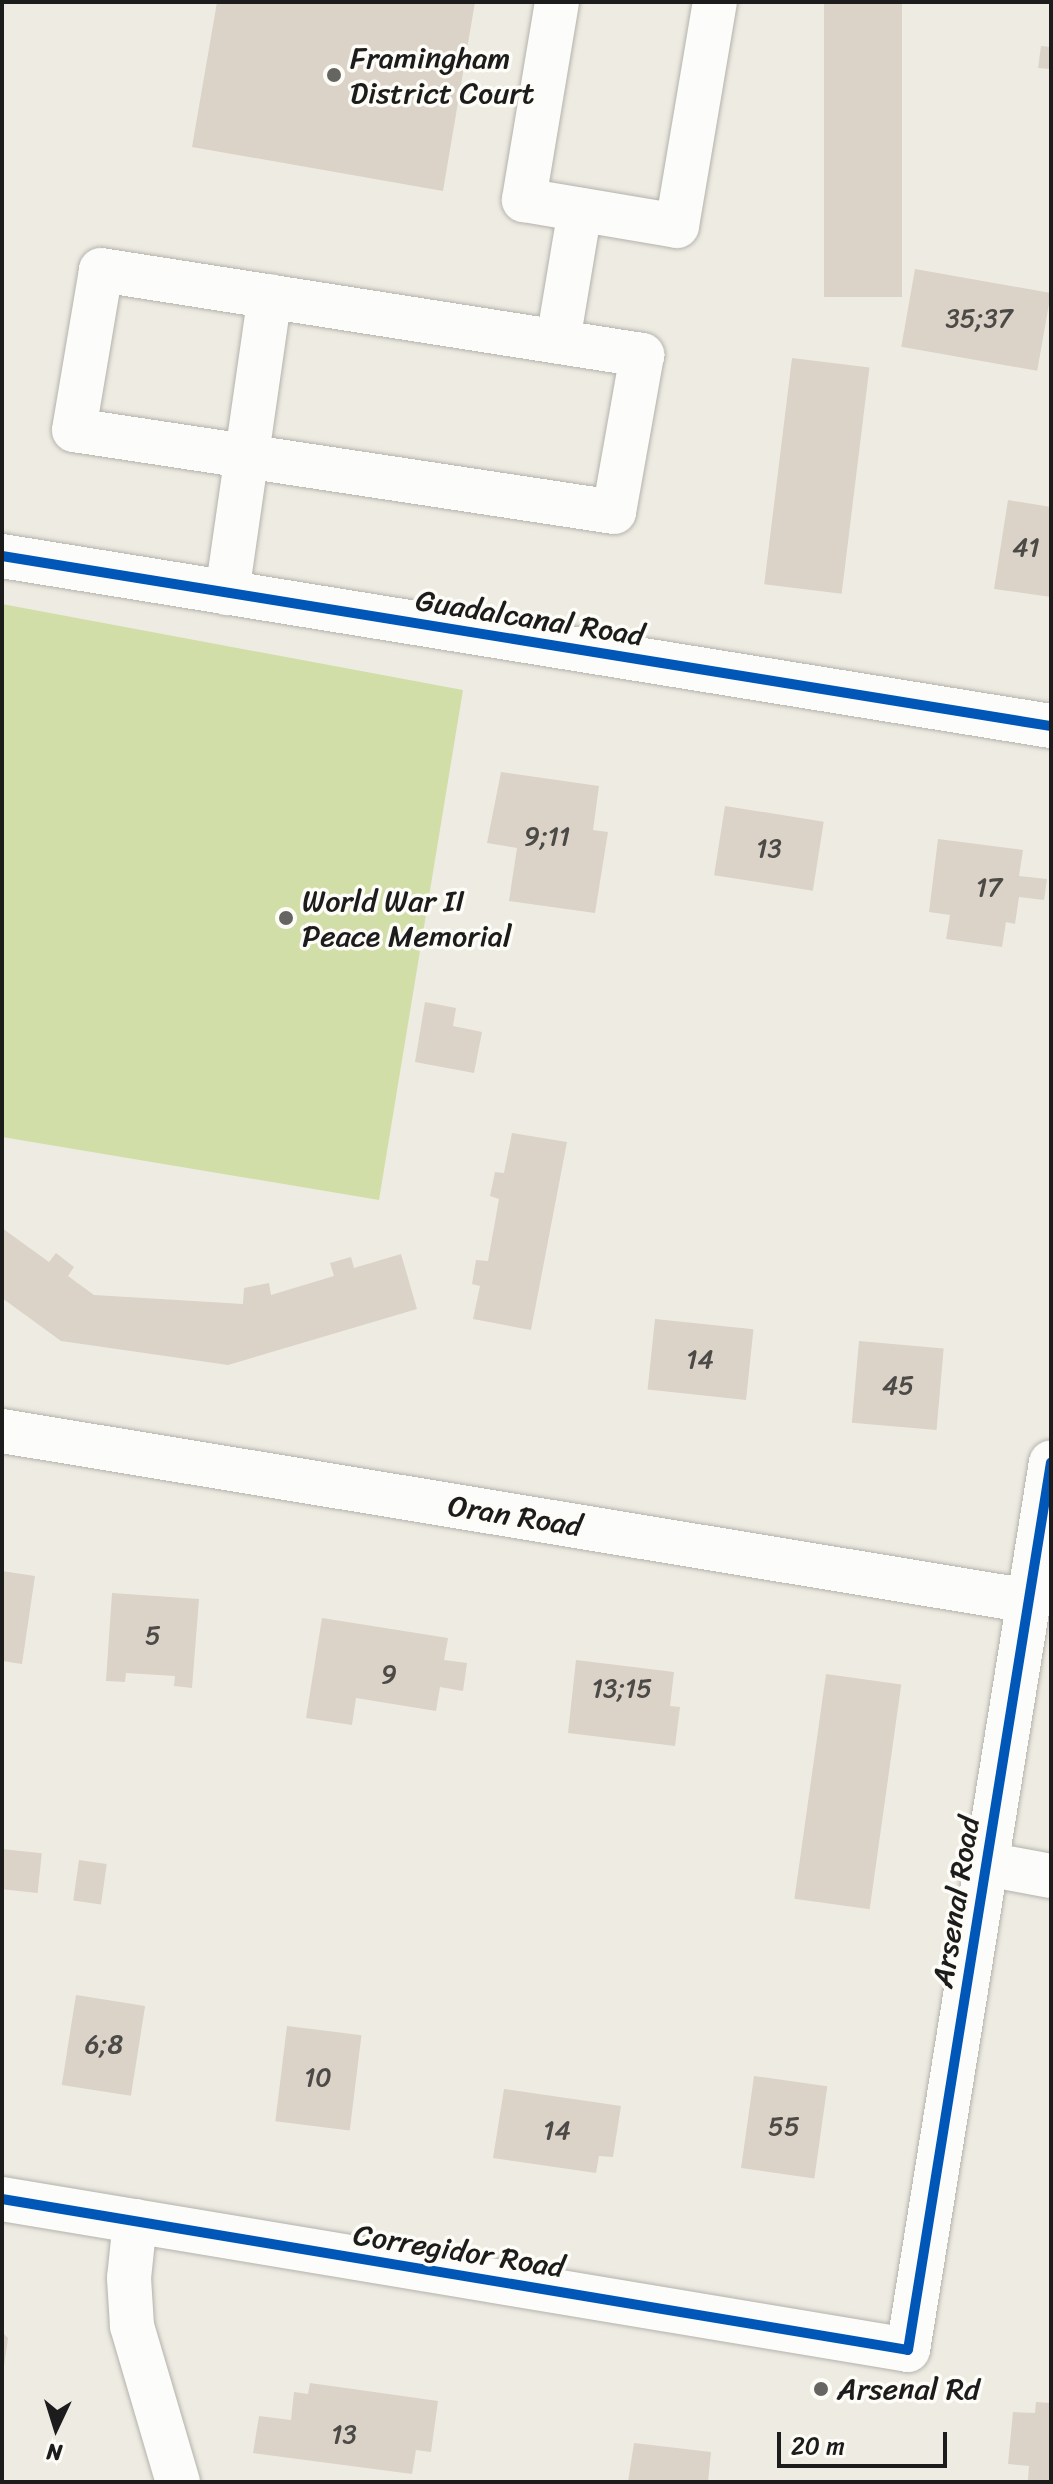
<!DOCTYPE html>
<style>
body{margin:0}
#map{position:relative;width:1053px;height:2484px;overflow:hidden;background:#eeece2;font-family:Sriracha,sans-serif}
div>[style]{position:absolute}
.green>*{inset:0;background:#d2dea7}
.building>*{inset:0;background:#dbd2c8;transform-origin:0 0}
.roads{filter:drop-shadow(0 0 2px #b4b2ac) drop-shadow(0 0 2px #b4b2ac)}
.minor>*{height:44px;margin:-22px;padding:0 22px;transform-origin:22px;border-radius:22px;background:#fcfcfb}
.cycleway>*{height:10px;margin:-5px;padding:0 5px;transform-origin:5px;border-radius:5px;background:#0057b8}
.dots>*{width:22px;height:22px;translate:-50% -50%;box-sizing:border-box;border:4px solid #fdfcf7;border-radius:50%}
span{translate:-50% -50%;white-space:nowrap;text-align:center;line-height:1.15;-webkit-text-stroke:7px #fdfcf7;paint-order:stroke}
.number-label{font-size:26px;color:#4c4a47}
.number-label span{-webkit-text-stroke-width:0}
.poi-label{font-size:30px;color:#1c1c1c}
.left{translate:0 -50%;text-align:left}
.street-label{font-size:30px;color:#1c1c1c}
.frame{position:absolute;inset:0;border:4px solid #1c1c1c;pointer-events:none}
.north{position:absolute;left:16px;top:2388px;width:80px;height:80px;-webkit-text-stroke:6px #fdfcf7;paint-order:stroke;rotate:184deg;font-size:22px;font-weight:700;line-height:32px;text-align:center;color:#1c1c1c}
.north::after{content:'';display:block;margin:auto;width:28px;height:36px;background:#1c1c1c;clip-path:polygon(50% 0,100% 100%,50% 72%,0 100%)}
.scale{position:absolute;left:777px;top:2432px;width:170px;height:36px;box-sizing:border-box;border:4px solid #1c1c1c;border-top:0;padding-left:10px;font-size:24px;line-height:28px;white-space:nowrap;color:#1c1c1c;-webkit-text-stroke:6px #fdfcf7;paint-order:stroke}
</style>
<div id="map">
<div class="green">
<i style="clip-path:polygon(2px 604px,463px 690px,379px 1200px,2px 1137px)"></i>
</div>
<div class="building">
<i style="clip-path:polygon(217px 2px,475px 2px,443px 191px,192px 147px)"></i>
<i style="left:824px;top:2px;width:78px;height:295px"></i>
<i style="clip-path:polygon(1041px 46px,1051px 47px,1051px 69px,1038px 68px)"></i>
<i style="left:915px;top:269px;width:138px;height:79px;rotate:10deg"></i>
<i style="left:792px;top:358px;width:78px;height:228px;rotate:7deg"></i>
<i style="clip-path:polygon(1008px 500px,1051px 507px,1051px 597px,994px 589px)"></i>
<i style="clip-path:polygon(501px 772px,599px 786px,593px 830px,608px 832px,595px 913px,509px 901px,517px 848px,487px 843px)"></i>
<i style="left:725px;top:806px;width:100px;height:70px;rotate:9deg"></i>
<i style="clip-path:polygon(938px 839px,1023px 850px,1019px 876px,1047px 879px,1044px 900px,1019px 897px,1015px 924px,1006px 922px,1002px 947px,946px 939px,950px 915px,929px 912px)"></i>
<i style="clip-path:polygon(425px 1002px,456px 1008px,453px 1026px,482px 1032px,474px 1073px,415px 1062px)"></i>
<i style="clip-path:polygon(512px 1133px,567px 1142px,531px 1330px,473px 1319px,480px 1286px,472px 1284px,476px 1260px,488px 1261px,499px 1199px,490px 1196px,495px 1172px,504px 1173px)"></i>
<i style="clip-path:polygon(2px 1228px,49px 1262px,56px 1253px,74px 1267px,68px 1276px,94px 1295px,243px 1304px,244px 1288px,269px 1283px,271px 1295px,334px 1276px,330px 1263px,351px 1257px,354px 1268px,401px 1254px,417px 1309px,228px 1365px,61px 1341px,2px 1298px)"></i>
<i style="left:655px;top:1319px;width:99px;height:71px;rotate:6deg"></i>
<i style="left:859px;top:1341px;width:85px;height:82px;rotate:5deg"></i>
<i style="clip-path:polygon(2px 1571px,35px 1576px,22px 1664px,2px 1661px)"></i>
<i style="clip-path:polygon(112px 1593px,199px 1599px,192px 1688px,174px 1686px,175px 1676px,126px 1673px,125px 1682px,106px 1681px)"></i>
<i style="clip-path:polygon(322px 1618px,448px 1638px,444px 1660px,467px 1663px,463px 1691px,440px 1687px,436px 1711px,356px 1698px,352px 1725px,306px 1718px)"></i>
<i style="clip-path:polygon(576px 1660px,674px 1672px,670px 1706px,680px 1707px,675px 1746px,568px 1733px)"></i>
<i style="left:826px;top:1674px;width:76px;height:227px;rotate:8deg"></i>
<i style="left:2px;top:1849px;width:40px;height:40px;rotate:6deg"></i>
<i style="left:79px;top:1860px;width:28px;height:41px;rotate:8deg"></i>
<i style="left:76px;top:1995px;width:70px;height:91px;rotate:9deg"></i>
<i style="left:287px;top:2026px;width:75px;height:96px;rotate:7deg"></i>
<i style="left:754px;top:2076px;width:74px;height:93px;rotate:8deg"></i>
<i style="clip-path:polygon(504px 2089px,621px 2106px,613px 2157px,599px 2156px,596px 2173px,493px 2158px)"></i>
<i style="clip-path:polygon(2px 2332px,8px 2338px,4px 2366px,2px 2366px)"></i>
<i style="clip-path:polygon(310px 2383px,438px 2401px,431px 2452px,416px 2450px,412px 2474px,253px 2453px,259px 2416px,291px 2420px,294px 2392px,308px 2394px)"></i>
<i style="clip-path:polygon(1036px 2402px,1051px 2403px,1051px 2482px,1028px 2480px,1029px 2466px,1008px 2464px,1013px 2412px,1035px 2413px)"></i>
<i style="clip-path:polygon(634px 2443px,711px 2452px,708px 2482px,628px 2482px)"></i>
</div>
<div class="roads">
<div class="minor">
<i style="left:557px;top:2px;width:201px;rotate:99.5deg"></i>
<i style="left:524px;top:200px;width:155px;rotate:9.6deg"></i>
<i style="left:677px;top:226px;width:227px;rotate:-80.4deg"></i>
<i style="left:101px;top:270px;width:548px;rotate:8.93deg"></i>
<i style="left:642px;top:355px;width:159px;rotate:100.1deg"></i>
<i style="left:614px;top:512px;width:546px;rotate:-171.37deg"></i>
<i style="left:74px;top:430px;width:162px;rotate:-80.4deg"></i>
<i style="left:558px;top:341px;width:133px;rotate:-80.5deg"></i>
<i style="left:2px;top:556px;width:1063px;rotate:9.21deg"></i>
<i style="left:227px;top:593px;width:300px;rotate:-81.8deg"></i>
<i style="left:2px;top:1431px;width:1041px;rotate:9.4deg"></i>
<i style="left:986px;top:1864px;width:66px;rotate:10.5deg"></i>
<i style="left:2px;top:2199px;width:918px;rotate:9.46deg"></i>
<i style="left:908px;top:2350px;width:899px;rotate:-80.85deg"></i>
<i style="left:135px;top:2221px;width:57px;rotate:96deg"></i>
<i style="left:129px;top:2278px;width:48px;rotate:86.4deg"></i>
<i style="left:132px;top:2326px;width:163px;rotate:73.6deg"></i>
</div>
</div>
<div class="cycleway">
<i style="left:2px;top:556px;width:1063px;rotate:9.21deg"></i>
<i style="left:2px;top:2199px;width:918px;rotate:9.46deg"></i>
<i style="left:908px;top:2350px;width:899px;rotate:-80.85deg"></i>
</div>
<div class="dots">
<i style="left:334px;top:75px;background:#666561"></i>
<i style="left:286px;top:918px;background:#666561"></i>
<i style="left:821px;top:2389px;background:#666561"></i>
</div>
<div class="number-label">
<span style="left:979px;top:319px">35;37</span>
<span style="left:1026px;top:548px">41</span>
<span style="left:547px;top:837px">9;11</span>
<span style="left:769px;top:849px">13</span>
<span style="left:989px;top:888px">17</span>
<span style="left:700px;top:1360px">14</span>
<span style="left:898px;top:1386px">45</span>
<span style="left:153px;top:1636px">5</span>
<span style="left:389px;top:1675px">9</span>
<span style="left:622px;top:1689px">13;15</span>
<span style="left:104px;top:2045px">6;8</span>
<span style="left:318px;top:2078px">10</span>
<span style="left:784px;top:2127px">55</span>
<span style="left:557px;top:2131px">14</span>
<span style="left:344px;top:2435px">13</span>
</div>
<div class="poi-label">
<span class="left" style="left:350px;top:75px">Framingham<br>District Court</span>
<span class="left" style="left:302px;top:918px">World War II<br>Peace Memorial</span>
<span class="left" style="left:837px;top:2389px">Arsenal Rd</span>
</div>
<div class="street-label">
<span style="left:530px;top:618px;rotate:9deg">Guadalcanal Road</span>
<span style="left:515px;top:1516px;rotate:9deg">Oran Road</span>
<span style="left:956px;top:1902px;rotate:-81deg">Arsenal Road</span>
<span style="left:459px;top:2251px;rotate:9deg">Corregidor Road</span>
</div>
<div class="frame"></div>
<div class="north">N</div>
<div class="scale">20 m</div>
</div>
